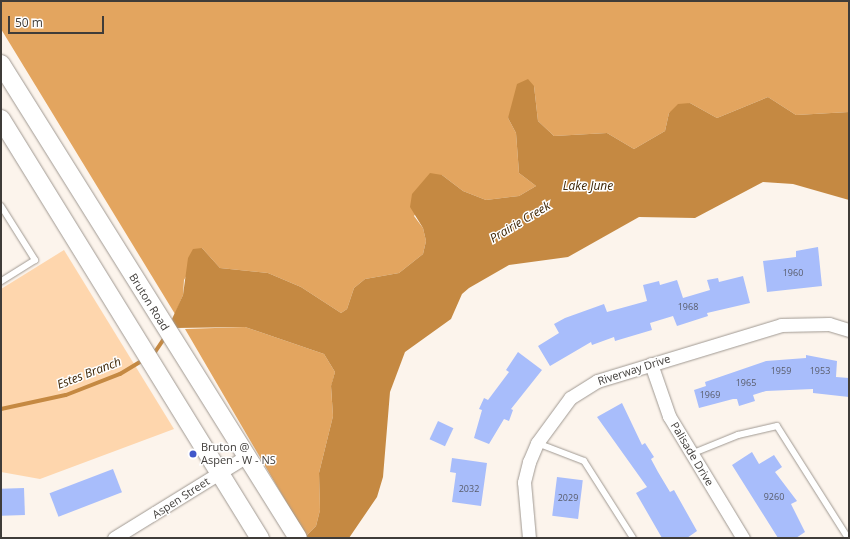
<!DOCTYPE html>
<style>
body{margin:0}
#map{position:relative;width:850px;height:539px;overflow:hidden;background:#fcf4ec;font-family:"Open Sans",sans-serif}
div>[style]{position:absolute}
.green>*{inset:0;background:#fed6ad}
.forest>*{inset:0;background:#e3a55f}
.water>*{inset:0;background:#c58942}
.stream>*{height:4px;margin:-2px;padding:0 2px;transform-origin:2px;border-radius:2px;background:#c58942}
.building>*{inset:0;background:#a8bdfb;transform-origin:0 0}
.roads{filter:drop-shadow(0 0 1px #a09992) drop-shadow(0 0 1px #a09992)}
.lane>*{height:6px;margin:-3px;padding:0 3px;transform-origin:3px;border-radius:3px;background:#fff}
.street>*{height:13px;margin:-6.5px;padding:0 6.5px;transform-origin:6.5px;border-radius:6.5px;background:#fff}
.secondary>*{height:18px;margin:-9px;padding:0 9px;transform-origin:9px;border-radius:9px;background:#fff}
.dots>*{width:11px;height:11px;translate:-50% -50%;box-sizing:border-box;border:2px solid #fff;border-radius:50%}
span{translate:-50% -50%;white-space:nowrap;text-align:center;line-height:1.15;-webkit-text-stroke:3px #fff;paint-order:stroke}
.number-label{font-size:9px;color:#595c6a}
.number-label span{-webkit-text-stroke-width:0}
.street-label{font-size:11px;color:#3f3c39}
.poi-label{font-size:11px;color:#3f3c39}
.left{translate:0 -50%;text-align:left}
.water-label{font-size:12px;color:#3f2707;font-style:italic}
.frame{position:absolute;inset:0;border:2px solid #3f3c39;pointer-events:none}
.scale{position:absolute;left:8px;top:16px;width:96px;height:18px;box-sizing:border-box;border:2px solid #3f3c39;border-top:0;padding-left:5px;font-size:12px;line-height:14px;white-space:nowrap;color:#3f3c39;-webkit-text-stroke:3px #fff;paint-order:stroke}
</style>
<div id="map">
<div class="green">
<i style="clip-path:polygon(64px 250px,174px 429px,40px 479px,1px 472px,1px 289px)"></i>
</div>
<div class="forest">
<i style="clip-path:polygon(1px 1px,849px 1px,849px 112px,796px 115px,768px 97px,717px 118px,690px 103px,669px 113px,665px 131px,634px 149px,607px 133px,554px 136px,538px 121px,534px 86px,508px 118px,516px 133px,519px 173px,536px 186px,519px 196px,486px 200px,463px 191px,442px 175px,414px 216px,423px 228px,426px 241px,423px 254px,399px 273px,365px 279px,354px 288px,347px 309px,341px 313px,301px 287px,268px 273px,220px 268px,202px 248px,184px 280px,183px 295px,175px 314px,1px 29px)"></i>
<i style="clip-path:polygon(245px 327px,324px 354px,335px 372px,331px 387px,333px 416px,319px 473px,320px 510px,316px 526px,306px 536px,185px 329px)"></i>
</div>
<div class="water">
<i style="clip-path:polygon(528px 79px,534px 86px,538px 121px,554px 136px,607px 133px,634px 149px,665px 131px,669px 113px,678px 104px,690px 103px,717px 118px,768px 97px,796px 115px,849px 112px,849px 200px,793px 184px,763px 182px,695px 218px,639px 217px,568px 257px,509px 265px,469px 288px,462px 294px,451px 319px,405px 352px,390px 392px,383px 477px,377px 497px,349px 538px,304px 538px,316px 526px,320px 510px,319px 473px,333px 416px,331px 386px,335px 372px,324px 354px,245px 327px,176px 328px,172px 319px,183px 295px,188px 258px,193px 249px,202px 248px,220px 268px,268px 273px,301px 287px,341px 313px,347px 309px,354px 288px,365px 279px,399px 273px,423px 254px,426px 241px,423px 228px,410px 207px,412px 194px,430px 173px,442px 175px,463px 191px,486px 200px,519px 196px,536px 186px,519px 173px,516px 133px,508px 118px,517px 84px)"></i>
</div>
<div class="stream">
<i style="left:153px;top:355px;width:23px;rotate:-56deg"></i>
<i style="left:1px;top:409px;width:66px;rotate:-12.2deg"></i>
<i style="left:66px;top:395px;width:58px;rotate:-21.3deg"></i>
<i style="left:120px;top:374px;width:29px;rotate:-31deg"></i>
</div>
<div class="building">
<i style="clip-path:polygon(818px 247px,822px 286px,767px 292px,763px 261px,796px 257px,796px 251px)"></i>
<i style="clip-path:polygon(743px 276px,750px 303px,707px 313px,708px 316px,677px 326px,673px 316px,650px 323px,652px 330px,615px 341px,614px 337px,592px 345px,591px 342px,550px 366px,538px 346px,559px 333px,554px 324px,565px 318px,604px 304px,607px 312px,647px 301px,643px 285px,659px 281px,660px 285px,677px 280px,683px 298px,710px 290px,707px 280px,718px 278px,719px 282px)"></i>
<i style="clip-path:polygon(518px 352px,542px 370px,511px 409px,513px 410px,509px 421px,504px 419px,489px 444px,474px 438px,482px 410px,479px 409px,484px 398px,488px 400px,509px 372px,506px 370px)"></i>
<i style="clip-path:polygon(806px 355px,837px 361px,836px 377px,849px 378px,849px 397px,813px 393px,813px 389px,766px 391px,753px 395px,755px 401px,739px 406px,737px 399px,733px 399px,699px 408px,694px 390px,706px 386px,705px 382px,766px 361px,806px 358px)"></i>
<i style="clip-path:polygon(622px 403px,642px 445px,645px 443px,654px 457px,651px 459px,658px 472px,670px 492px,674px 490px,697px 531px,687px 538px,662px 538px,636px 493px,647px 487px,597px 417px)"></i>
<i style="left:438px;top:421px;width:17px;height:20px;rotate:25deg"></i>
<i style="clip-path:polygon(752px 452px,759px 464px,774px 455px,782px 467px,775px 472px,797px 501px,791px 504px,805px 532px,796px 538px,778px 538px,732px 465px)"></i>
<i style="clip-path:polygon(452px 458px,487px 463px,481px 506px,452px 502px,456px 473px,450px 472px)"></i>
<i style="left:113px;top:469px;width:25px;height:68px;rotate:69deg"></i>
<i style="left:557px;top:477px;width:26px;height:39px;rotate:7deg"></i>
<i style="left:24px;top:488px;width:27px;height:23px;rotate:88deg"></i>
</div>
<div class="roads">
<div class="lane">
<i style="left:1px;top:206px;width:64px;rotate:57.8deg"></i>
<i style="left:35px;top:260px;width:40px;rotate:148deg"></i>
<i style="left:537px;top:443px;width:50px;rotate:21deg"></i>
<i style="left:584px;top:461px;width:91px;rotate:57.5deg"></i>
<i style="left:691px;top:454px;width:51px;rotate:-22deg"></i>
<i style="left:738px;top:435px;width:40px;rotate:-13deg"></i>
<i style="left:777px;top:426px;width:133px;rotate:57.6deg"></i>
</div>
<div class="street">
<i style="left:651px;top:364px;width:55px;rotate:70.9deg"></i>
<i style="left:669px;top:416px;width:143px;rotate:58.8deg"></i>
<i style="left:114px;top:538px;width:156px;rotate:-31.7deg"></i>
<i style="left:529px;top:538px;width:56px;rotate:-95.1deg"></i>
<i style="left:524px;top:482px;width:21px;rotate:-76deg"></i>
<i style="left:529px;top:462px;width:21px;rotate:-67deg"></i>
<i style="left:537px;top:443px;width:56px;rotate:-53.7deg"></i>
<i style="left:570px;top:398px;width:32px;rotate:-32deg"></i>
<i style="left:597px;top:381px;width:192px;rotate:-16.9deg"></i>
<i style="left:781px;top:325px;width:48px;rotate:-1.2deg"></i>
<i style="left:829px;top:324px;width:21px;rotate:17deg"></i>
</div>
<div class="secondary">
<i style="left:1px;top:64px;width:559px;rotate:57.93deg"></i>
<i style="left:1px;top:119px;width:493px;rotate:58.3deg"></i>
</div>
</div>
<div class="dots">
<i style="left:193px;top:454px;background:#4057ca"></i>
</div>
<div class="number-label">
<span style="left:793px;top:273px">1960</span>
<span style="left:688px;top:307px">1968</span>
<span style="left:781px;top:371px">1959</span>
<span style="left:820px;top:371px">1953</span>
<span style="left:746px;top:383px">1965</span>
<span style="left:710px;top:395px">1969</span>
<span style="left:469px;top:489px">2032</span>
<span style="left:774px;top:497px">9260</span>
<span style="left:568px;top:498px">2029</span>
</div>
<div class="street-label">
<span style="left:149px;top:302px;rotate:58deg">Bruton Road</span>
<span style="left:634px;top:370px;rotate:-18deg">Riverway Drive</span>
<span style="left:692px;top:454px;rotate:59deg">Palisade Drive</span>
<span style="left:181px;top:498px;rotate:-33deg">Aspen Street</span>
</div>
<div class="poi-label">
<span class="left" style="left:201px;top:454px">Bruton @<br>Aspen - W - NS</span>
</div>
<div class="water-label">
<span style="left:588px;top:186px">Lake June</span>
<span style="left:520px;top:222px;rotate:-31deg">Prairie Creek</span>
<span style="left:89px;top:373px;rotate:-21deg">Estes Branch</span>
</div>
<div class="frame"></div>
<div class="scale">50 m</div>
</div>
